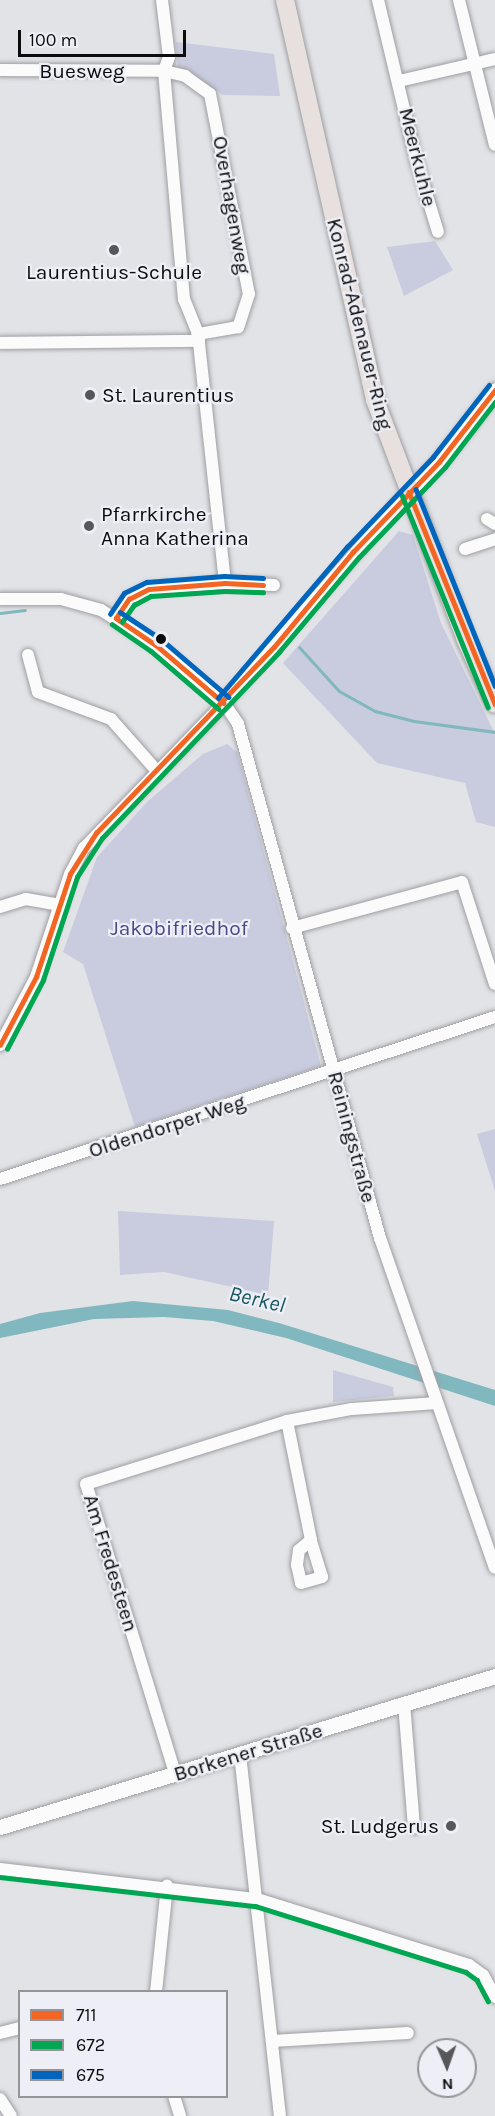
<!DOCTYPE html>
<meta charset="utf-8">
<style>
body{margin:0}
#map{position:relative;width:495px;height:2116px;overflow:hidden;background:#e2e3e7;font-family:Karla,sans-serif}
div>[style]{position:absolute}
.green>*{inset:0;background:#c9cbdf}
.water>*{inset:0;background:#81b7be}
.stream>*{height:3px;margin:-1.5px;padding:0 1.5px;transform-origin:1.5px;border-radius:1.5px;background:#81b7be}
.roads{filter:drop-shadow(0 0 2px #9e9fa2) drop-shadow(0 0 2px #9e9fa2)}
.minor>*{height:12px;margin:-6px;padding:0 6px;transform-origin:6px;border-radius:6px;background:#fbfbfb}
.tertiary>*{height:15px;margin:-7.5px;padding:0 7.5px;transform-origin:7.5px;border-radius:7.5px;background:#fbfbfb}
.primary>*{height:18px;margin:-9px;padding:0 9px;transform-origin:9px;border-radius:9px;background:#e7e0de}
.bus-1>*{height:4.5px;margin:-2.25px;padding:0 2.25px;transform-origin:2.25px;border-radius:2.25px;background:#f26522}
.bus-2>*{height:4.5px;margin:-2.25px;padding:0 2.25px;transform-origin:2.25px;border-radius:2.25px;background:#00a651}
.bus-3>*{height:4.5px;margin:-2.25px;padding:0 2.25px;transform-origin:2.25px;border-radius:2.25px;background:#0065bd}
.dots>*{width:16px;height:16px;translate:-50% -50%;box-sizing:border-box;border:3px solid #eeeff6;border-radius:50%}
span{translate:-50% -50%;white-space:nowrap;text-align:center;line-height:1.15;-webkit-text-stroke:4.5px #eeeff6;paint-order:stroke}
.street-label{font-size:21px;color:#0c0c0e}
.poi-label{font-size:21px;color:#0c0c0e}
.left{translate:0 -50%;text-align:left}
.right{translate:-100% -50%;text-align:right}
.park-label{font-size:21px;color:#4b488a}
.water-label{font-size:22px;color:#175860;font-style:italic}
.legend{position:absolute;left:18px;top:1990px;width:210px;height:108px;box-sizing:border-box;background:#eeeff6;border:2px solid #949499;margin:0;padding:8px 10px;list-style:none;font-size:18px;color:#0c0c0e}
.legend li{display:flex;align-items:center;gap:12px;height:30px}
.legend b{width:30px;border:2px solid #949499}
.north{position:absolute;left:417px;top:2038px;width:60px;height:60px;box-sizing:border-box;background:#eeeff6;border:2px solid #949499;border-radius:50%;rotate:178deg;font-size:16px;font-weight:700;line-height:24px;text-align:center;color:#0c0c0e}
.north::after{content:'';display:block;margin:auto;width:21px;height:27px;background:#57575a;clip-path:polygon(50% 0,100% 100%,50% 72%,0 100%)}
.scale{position:absolute;left:18px;top:30px;width:168px;height:27px;box-sizing:border-box;border:3px solid #0c0c0e;border-top:0;padding-left:8px;font-size:18px;line-height:21px;white-space:nowrap;color:#0c0c0e;-webkit-text-stroke:4px #eeeff6;paint-order:stroke}
</style>
<div id="map">
<div class="green">
<i style="clip-path:polygon(176px 42px,274px 54px,280px 96px,223px 95px,178px 67px)"></i>
<i style="clip-path:polygon(435px 241px,453px 270px,404px 296px,387px 247px)"></i>
<i style="clip-path:polygon(399px 531px,413px 535px,441px 623px,495px 734px,495px 827px,476px 822px,465px 783px,377px 763px,283px 663px)"></i>
<i style="clip-path:polygon(227px 744px,237px 752px,321px 1066px,135px 1127px,83px 964px,63px 952px,97px 857px,148px 801px,203px 754px)"></i>
<i style="clip-path:polygon(495px 1129px,495px 1191px,477px 1134px)"></i>
<i style="clip-path:polygon(118px 1211px,274px 1221px,268px 1295px,164px 1272px,120px 1275px)"></i>
<i style="clip-path:polygon(333px 1370px,393px 1387px,394px 1396px,333px 1402px)"></i>
</div>
<div class="water">
<i style="clip-path:polygon(133px 1301px,228px 1310px,279px 1323px,495px 1390px,495px 1406px,286px 1338px,213px 1321px,164px 1317px,94px 1319px,0 1338px,0 1324px,40px 1313px)"></i>
</div>
<div class="stream">
<i style="left:0;top:613px;width:25px;rotate:-7deg"></i>
<i style="left:299px;top:647px;width:59px;rotate:47.7deg"></i>
<i style="left:339px;top:691px;width:41px;rotate:29.1deg"></i>
<i style="left:375px;top:711px;width:40px;rotate:14.4deg"></i>
<i style="left:414px;top:721px;width:82px;rotate:7.7deg"></i>
</div>
<div class="roads">
<div class="minor">
<i style="left:162px;top:0;width:57px;rotate:83deg"></i>
<i style="left:169px;top:57px;width:15px;rotate:110deg"></i>
<i style="left:164px;top:71px;width:229px;rotate:85deg"></i>
<i style="left:184px;top:299px;width:38px;rotate:68deg"></i>
<i style="left:198px;top:334px;width:250px;rotate:83.8deg"></i>
<i style="left:378px;top:0;width:164px;rotate:76.6deg"></i>
<i style="left:416px;top:160px;width:75px;rotate:73deg"></i>
<i style="left:459px;top:0;width:149px;rotate:76.1deg"></i>
<i style="left:0;top:70px;width:164px;rotate:0.3deg"></i>
<i style="left:164px;top:71px;width:22px;rotate:13deg"></i>
<i style="left:185px;top:76px;width:31px;rotate:36deg"></i>
<i style="left:210px;top:94px;width:204px;rotate:79deg"></i>
<i style="left:249px;top:294px;width:35px;rotate:108deg"></i>
<i style="left:238px;top:327px;width:41px;rotate:170.1deg"></i>
<i style="left:399px;top:81px;width:98px;rotate:-12.9deg"></i>
<i style="left:0;top:343px;width:199px;rotate:-0.6deg"></i>
<i style="left:487px;top:519px;width:9px;rotate:32deg"></i>
<i style="left:465px;top:549px;width:32px;rotate:-18deg"></i>
<i style="left:0;top:599px;width:61px"></i>
<i style="left:61px;top:599px;width:41px;rotate:15.4deg"></i>
<i style="left:101px;top:610px;width:65px;rotate:32.5deg"></i>
<i style="left:156px;top:645px;width:89px;rotate:40.5deg"></i>
<i style="left:224px;top:703px;width:25px;rotate:56deg"></i>
<i style="left:238px;top:724px;width:533px;rotate:74.56deg"></i>
<i style="left:380px;top:1238px;width:349px;rotate:70.8deg"></i>
<i style="left:116px;top:618px;width:23px;rotate:-56deg"></i>
<i style="left:129px;top:599px;width:22px;rotate:-27deg"></i>
<i style="left:149px;top:589px;width:76px;rotate:-4.5deg"></i>
<i style="left:225px;top:583px;width:49px;rotate:2.3deg"></i>
<i style="left:28px;top:655px;width:38px;rotate:75deg"></i>
<i style="left:38px;top:692px;width:78px;rotate:20.3deg"></i>
<i style="left:111px;top:719px;width:69px;rotate:48.5deg"></i>
<i style="left:0;top:907px;width:27px;rotate:-17deg"></i>
<i style="left:26px;top:899px;width:36px;rotate:10deg"></i>
<i style="left:292px;top:928px;width:176px;rotate:-15.1deg"></i>
<i style="left:462px;top:882px;width:107px;rotate:72.1deg"></i>
<i style="left:0;top:1045px;width:77px;rotate:-62.1deg"></i>
<i style="left:36px;top:977px;width:108px;rotate:-71.7deg"></i>
<i style="left:70px;top:874px;width:30px;rotate:-62deg"></i>
<i style="left:84px;top:848px;width:202px;rotate:-46deg"></i>
<i style="left:224px;top:703px;width:281px;rotate:-48.8deg"></i>
<i style="left:0;top:1179px;width:521px;rotate:-18.12deg"></i>
<i style="left:287px;top:1421px;width:121px;rotate:78.6deg"></i>
<i style="left:311px;top:1540px;width:16px;rotate:140deg"></i>
<i style="left:299px;top:1550px;width:15px;rotate:98deg"></i>
<i style="left:297px;top:1565px;width:18px;rotate:77deg"></i>
<i style="left:301px;top:1583px;width:22px;rotate:-16deg"></i>
<i style="left:322px;top:1577px;width:39px;rotate:-107deg"></i>
<i style="left:404px;top:1703px;width:125px;rotate:85.4deg"></i>
<i style="left:240px;top:1754px;width:364px;rotate:83.7deg"></i>
<i style="left:175px;top:1773px;width:302px;rotate:-107.1deg"></i>
<i style="left:86px;top:1484px;width:211px;rotate:-17.4deg"></i>
<i style="left:287px;top:1421px;width:66px;rotate:-10.5deg"></i>
<i style="left:352px;top:1409px;width:85px;rotate:-4deg"></i>
<i style="left:0;top:1869px;width:259px;rotate:6.7deg"></i>
<i style="left:257px;top:1899px;width:222px;rotate:17.3deg"></i>
<i style="left:469px;top:1965px;width:17px;rotate:36deg"></i>
<i style="left:483px;top:1975px;width:25px;rotate:61deg"></i>
<i style="left:156px;top:1992px;width:107px;rotate:-84.1deg"></i>
<i style="left:0;top:2033px;width:21px;rotate:-14deg"></i>
<i style="left:272px;top:2041px;width:136px;rotate:-3.4deg"></i>
<i style="left:174px;top:2096px;width:21px;rotate:73deg"></i>
<i style="left:0;top:2099px;width:20px;rotate:57deg"></i>
</div>
<div class="tertiary">
<i style="left:409px;top:492px;width:42px;rotate:-45deg"></i>
<i style="left:439px;top:462px;width:91px;rotate:-52.1deg"></i>
<i style="left:0;top:1827px;width:518px;rotate:-16.96deg"></i>
</div>
<div class="primary">
<i style="left:285px;top:0;width:410px;rotate:77.3deg"></i>
<i style="left:375px;top:400px;width:257px;rotate:69.2deg"></i>
<i style="left:466px;top:640px;width:70px;rotate:65.6deg"></i>
</div>
</div>
<div class="bus-1">
<i style="left:409px;top:492px;width:229px;rotate:67.9deg"></i>
<i style="left:116px;top:618px;width:23px;rotate:-56deg"></i>
<i style="left:129px;top:599px;width:22px;rotate:-27deg"></i>
<i style="left:149px;top:589px;width:76px;rotate:-4.5deg"></i>
<i style="left:225px;top:583px;width:38px;rotate:3deg"></i>
<i style="left:116px;top:618px;width:48px;rotate:34deg"></i>
<i style="left:156px;top:645px;width:89px;rotate:40.5deg"></i>
<i style="left:0;top:1045px;width:77px;rotate:-62.1deg"></i>
<i style="left:36px;top:977px;width:108px;rotate:-71.7deg"></i>
<i style="left:70px;top:874px;width:49px;rotate:-57.6deg"></i>
<i style="left:96px;top:833px;width:257px;rotate:-46.3deg"></i>
<i style="left:274px;top:647px;width:124px;rotate:-50.3deg"></i>
<i style="left:353px;top:552px;width:124px;rotate:-46.3deg"></i>
<i style="left:439px;top:462px;width:91px;rotate:-52.1deg"></i>
</div>
<div class="bus-2">
<i style="left:402px;top:495px;width:229px;rotate:67.9deg"></i>
<i style="left:122px;top:622px;width:21px;rotate:-55deg"></i>
<i style="left:134px;top:605px;width:19px;rotate:-28deg"></i>
<i style="left:151px;top:596px;width:74px;rotate:-3.9deg"></i>
<i style="left:225px;top:591px;width:38px;rotate:2deg"></i>
<i style="left:112px;top:624px;width:47px;rotate:34.7deg"></i>
<i style="left:151px;top:651px;width:89px;rotate:40.5deg"></i>
<i style="left:7px;top:1049px;width:78px;rotate:-62.4deg"></i>
<i style="left:43px;top:980px;width:108px;rotate:-71.7deg"></i>
<i style="left:77px;top:877px;width:46px;rotate:-57.3deg"></i>
<i style="left:102px;top:838px;width:257px;rotate:-46.4deg"></i>
<i style="left:279px;top:652px;width:124px;rotate:-49.9deg"></i>
<i style="left:359px;top:557px;width:124px;rotate:-46.3deg"></i>
<i style="left:445px;top:467px;width:82px;rotate:-52.4deg"></i>
<i style="left:0;top:1877px;width:257px;rotate:6.5deg"></i>
<i style="left:255px;top:1906px;width:221px;rotate:17.4deg"></i>
<i style="left:466px;top:1972px;width:14px;rotate:36deg"></i>
<i style="left:477px;top:1980px;width:24px;rotate:62deg"></i>
</div>
<div class="bus-3">
<i style="left:416px;top:489px;width:212px;rotate:68.1deg"></i>
<i style="left:120px;top:612px;width:49px;rotate:33.4deg"></i>
<i style="left:161px;top:639px;width:89px;rotate:40.5deg"></i>
<i style="left:110px;top:614px;width:25px;rotate:-56deg"></i>
<i style="left:124px;top:593px;width:25px;rotate:-26deg"></i>
<i style="left:147px;top:582px;width:77px;rotate:-4.5deg"></i>
<i style="left:224px;top:576px;width:39px;rotate:3deg"></i>
<i style="left:218px;top:698px;width:199px;rotate:-49.5deg"></i>
<i style="left:347px;top:547px;width:124px;rotate:-46.3deg"></i>
<i style="left:433px;top:457px;width:91px;rotate:-52.1deg"></i>
</div>
<div class="dots">
<i style="left:114px;top:250px;background:#57575a"></i>
<i style="left:90px;top:395px;background:#57575a"></i>
<i style="left:89px;top:526px;background:#57575a"></i>
<i style="left:161px;top:639px;background:#0c0c0e"></i>
<i style="left:451px;top:1826px;background:#57575a"></i>
</div>
<div class="street-label">
<span style="left:82px;top:71px">Buesweg</span>
<span style="left:418px;top:157px;rotate:76deg">Meerkuhle</span>
<span style="left:232px;top:205px;rotate:80deg">Overhagenweg</span>
<span style="left:360px;top:324px;rotate:76deg">Konrad-Adenauer-Ring</span>
<span style="left:167px;top:1126px;rotate:-18deg">Oldendorper Weg</span>
<span style="left:352px;top:1137px;rotate:75deg">Reiningstraße</span>
<span style="left:111px;top:1563px;rotate:73deg">Am Fredesteen</span>
<span style="left:248px;top:1752px;rotate:-17deg">Borkener Straße</span>
</div>
<div class="poi-label">
<span style="left:114px;top:272px">Laurentius-Schule</span>
<span class="left" style="left:102px;top:395px">St. Laurentius</span>
<span class="left" style="left:101px;top:526px">Pfarrkirche<br>Anna Katherina</span>
<span class="right" style="left:439px;top:1826px">St. Ludgerus</span>
</div>
<div class="park-label">
<span style="left:179px;top:928px">Jakobifriedhof</span>
</div>
<div class="water-label">
<span style="left:257px;top:1300px;rotate:13deg">Berkel</span>
</div>
<ul class="legend">
<li><b style="height:8px;background:#f26522"></b>711</li>
<li><b style="height:8px;background:#00a651"></b>672</li>
<li><b style="height:8px;background:#0065bd"></b>675</li>
</ul>
<div class="north">N</div>
<div class="scale">100 m</div>
</div>
